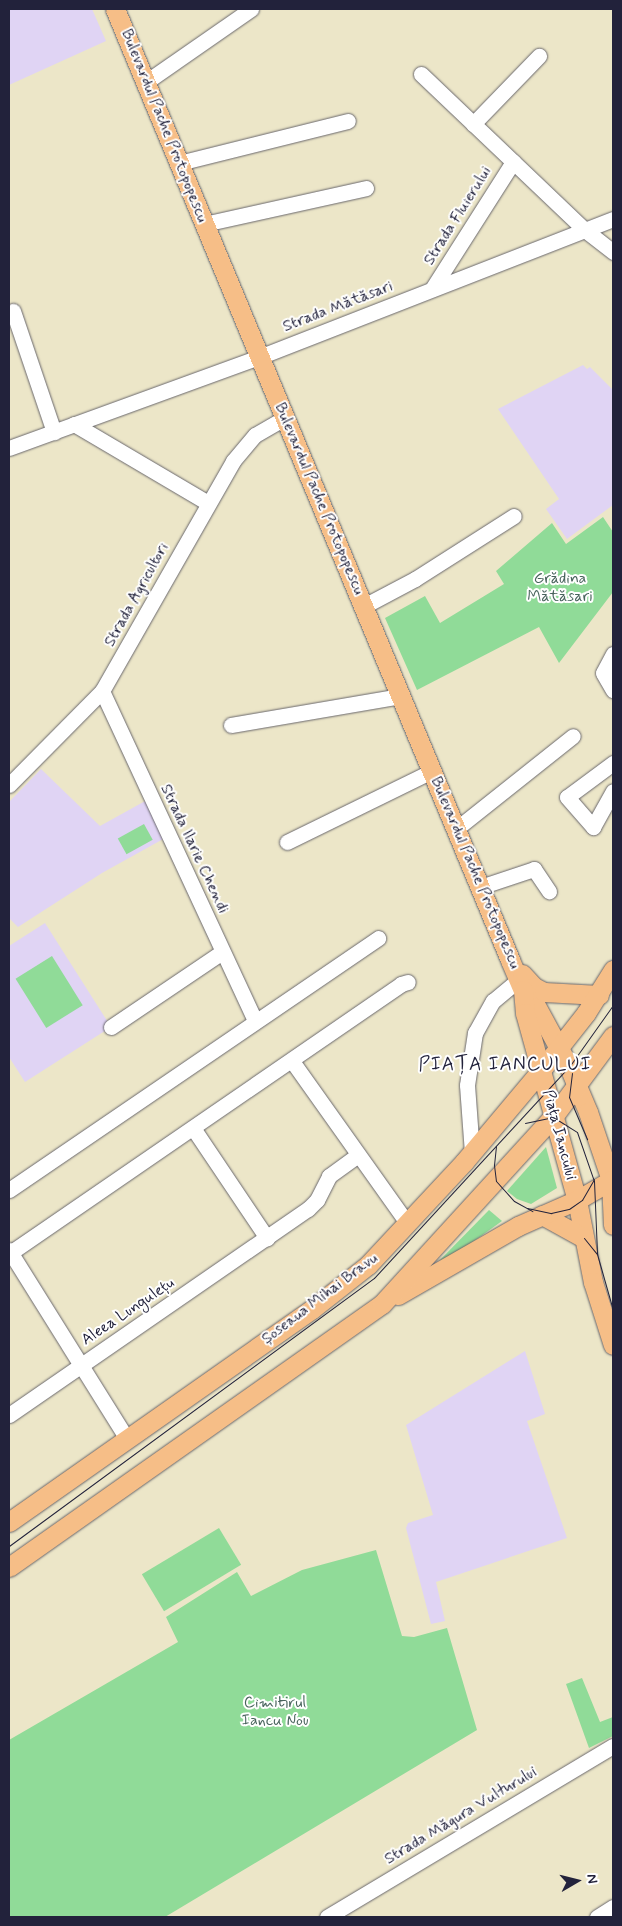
<!DOCTYPE html>
<meta charset="utf-8">
<style>
body{margin:0}
#map{position:relative;width:622px;height:1926px;overflow:hidden;background:#ece6c8;font-family:Mynerve,sans-serif}
div>[style]{position:absolute}
.built>*{inset:0;background:#e0d4f4}
.green>*{inset:0;background:#90db98;transform-origin:0 0}
.roads{filter:drop-shadow(0 0 1px #69676c) drop-shadow(0 0 1px #69676c)}
.minor>*{height:15px;margin:-7.5px;padding:0 7.5px;transform-origin:7.5px;border-radius:7.5px;background:#fff}
.major>*{height:19px;margin:-9.5px;padding:0 9.5px;transform-origin:9.5px;border-radius:9.5px;background:#f6be87}
.tram>*{height:1px;margin:-0.5px;padding:0 0.5px;transform-origin:0.5px;border-radius:0.5px;background:#22223b}
span{translate:-50% -50%;white-space:nowrap;text-align:center;line-height:1.15;-webkit-text-stroke:4px #fff;paint-order:stroke}
.street-label{font-size:16px;color:#22223b}
.park-label{font-size:16px;color:#48635c}
.quarter-label{font-size:19px;color:#22223b;letter-spacing:1px}
.frame{position:absolute;inset:0;border:10px solid #22223b;pointer-events:none}
.north{position:absolute;left:552px;top:1856px;width:50px;height:50px;-webkit-text-stroke:4px #fff;paint-order:stroke;rotate:82deg;font-size:14px;font-weight:700;line-height:20px;text-align:center;color:#22223b}
.north::after{content:'';display:block;margin:auto;width:18px;height:22px;background:#22223b;clip-path:polygon(50% 0,100% 100%,50% 72%,0 100%)}
</style>
<div id="map">
<div class="built">
<i style="clip-path:polygon(9px 9px,92px 9px,106px 41px,9px 85px)"></i>
<i style="clip-path:polygon(583px 365px,587px 369px,590px 367px,613px 390px,613px 505px,567px 539px,546px 509px,559px 499px,498px 409px)"></i>
<i style="clip-path:polygon(41px 769px,100px 826px,147px 800px,165px 838px,102px 873px,18px 927px,9px 918px,9px 802px)"></i>
<i style="clip-path:polygon(45px 923px,111px 1027px,25px 1082px,9px 1057px,9px 946px)"></i>
<i style="clip-path:polygon(525px 1351px,545px 1414px,527px 1421px,567px 1538px,436px 1582px,445px 1621px,431px 1624px,406px 1528px,408px 1523px,433px 1515px,406px 1425px)"></i>
</div>
<div class="green">
<i style="clip-path:polygon(603px 517px,613px 532px,613px 592px,559px 663px,539px 627px,417px 690px,385px 618px,425px 596px,440px 623px,504px 584px,496px 571px,552px 523px,566px 544px)"></i>
<i style="left:144px;top:824px;width:18px;height:30px;rotate:61deg"></i>
<i style="left:52px;top:956px;width:58px;height:43px;rotate:58deg"></i>
<i style="clip-path:polygon(546px 1147px,557px 1188px,531px 1204px,517px 1199px,507px 1191px)"></i>
<i style="clip-path:polygon(489px 1210px,502px 1221px,456px 1254px,439px 1261px)"></i>
<i style="left:219px;top:1528px;width:43px;height:90px;rotate:59deg"></i>
<i style="clip-path:polygon(376px 1550px,402px 1636px,414px 1637px,447px 1628px,477px 1730px,165px 1917px,9px 1917px,9px 1740px,178px 1642px,166px 1617px,237px 1572px,251px 1596px,302px 1570px)"></i>
<i style="clip-path:polygon(582px 1678px,600px 1722px,613px 1717px,613px 1736px,589px 1748px,566px 1684px)"></i>
</div>
<div class="roads">
<div class="minor">
<i style="left:421px;top:74px;width:226px;rotate:43.6deg"></i>
<i style="left:585px;top:230px;width:36px;rotate:38deg"></i>
<i style="left:146px;top:82px;width:128px;rotate:-34.8deg"></i>
<i style="left:473px;top:124px;width:95px;rotate:-45.9deg"></i>
<i style="left:179px;top:163px;width:174px;rotate:-14deg"></i>
<i style="left:204px;top:224px;width:166px;rotate:-12.5deg"></i>
<i style="left:432px;top:289px;width:151px;rotate:-57.5deg"></i>
<i style="left:13px;top:311px;width:128px;rotate:71.3deg"></i>
<i style="left:74px;top:424px;width:156px;rotate:30.5deg"></i>
<i style="left:9px;top:448px;width:266px;rotate:-20deg"></i>
<i style="left:259px;top:357px;width:380px;rotate:-21.3deg"></i>
<i style="left:364px;top:606px;width:58px;rotate:-27.9deg"></i>
<i style="left:415px;top:579px;width:117px;rotate:-32.5deg"></i>
<i style="left:613px;top:654px;width:21px;rotate:118deg"></i>
<i style="left:603px;top:673px;width:20px;rotate:60deg"></i>
<i style="left:102px;top:691px;width:364px;rotate:65.1deg"></i>
<i style="left:231px;top:725px;width:172px;rotate:-9.7deg"></i>
<i style="left:613px;top:763px;width:57px;rotate:143.5deg"></i>
<i style="left:567px;top:797px;width:40px;rotate:49deg"></i>
<i style="left:593px;top:827px;width:41px;rotate:-60.9deg"></i>
<i style="left:9px;top:785px;width:132px;rotate:-45.3deg"></i>
<i style="left:102px;top:691px;width:265px;rotate:-60.3deg"></i>
<i style="left:233px;top:461px;width:34px;rotate:-50deg"></i>
<i style="left:255px;top:435px;width:34px;rotate:-30deg"></i>
<i style="left:456px;top:829px;width:149px;rotate:-38.5deg"></i>
<i style="left:287px;top:842px;width:161px;rotate:-26.1deg"></i>
<i style="left:480px;top:887px;width:57px;rotate:-18.4deg"></i>
<i style="left:534px;top:869px;width:27px;rotate:56deg"></i>
<i style="left:111px;top:1027px;width:134px;rotate:-34deg"></i>
<i style="left:292px;top:1061px;width:200px;rotate:54.6deg"></i>
<i style="left:193px;top:1128px;width:133px;rotate:56.1deg"></i>
<i style="left:472px;top:1153px;width:68px;rotate:-94.2deg"></i>
<i style="left:467px;top:1085px;width:53px;rotate:-81.3deg"></i>
<i style="left:475px;top:1033px;width:37px;rotate:-61deg"></i>
<i style="left:493px;top:1001px;width:34px;rotate:-40deg"></i>
<i style="left:9px;top:1190px;width:447px;rotate:-34.3deg"></i>
<i style="left:9px;top:1250px;width:223px;rotate:58deg"></i>
<i style="left:10px;top:1253px;width:475px;rotate:-34.5deg"></i>
<i style="left:401px;top:984px;width:7px;rotate:-16deg"></i>
<i style="left:9px;top:1415px;width:363px;rotate:-34.6deg"></i>
<i style="left:308px;top:1209px;width:13px;rotate:-45deg"></i>
<i style="left:317px;top:1200px;width:27px;rotate:-63deg"></i>
<i style="left:329px;top:1176px;width:36px;rotate:-36deg"></i>
<i style="left:327px;top:1917px;width:333px;rotate:-30.9deg"></i>
<i style="left:597px;top:1917px;width:19px;rotate:-32deg"></i>
</div>
<div class="major">
<i style="left:115px;top:9px;width:1030px;rotate:67.44deg"></i>
<i style="left:510px;top:960px;width:33px;rotate:67deg"></i>
<i style="left:523px;top:990px;width:18px;rotate:49deg"></i>
<i style="left:535px;top:1004px;width:72px;rotate:61.6deg"></i>
<i style="left:569px;top:1067px;width:49px;rotate:67.1deg"></i>
<i style="left:588px;top:1112px;width:72px;rotate:71.3deg"></i>
<i style="left:611px;top:1180px;width:45px;rotate:87.5deg"></i>
<i style="left:522px;top:974px;width:18px;rotate:47deg"></i>
<i style="left:534px;top:987px;width:11px;rotate:27deg"></i>
<i style="left:544px;top:992px;width:55px;rotate:3.1deg"></i>
<i style="left:523px;top:990px;width:23px;rotate:85deg"></i>
<i style="left:525px;top:1013px;width:194px;rotate:74.5deg"></i>
<i style="left:577px;top:1200px;width:84px;rotate:79deg"></i>
<i style="left:593px;top:1282px;width:66px;rotate:72.4deg"></i>
<i style="left:542px;top:1215px;width:48px;rotate:28.7deg"></i>
<i style="left:398px;top:1295px;width:138px;rotate:-29.9deg"></i>
<i style="left:518px;top:1226px;width:64px;rotate:-23.8deg"></i>
<i style="left:577px;top:1200px;width:39px;rotate:-30deg"></i>
<i style="left:9px;top:1522px;width:370px;rotate:-35.1deg"></i>
<i style="left:312px;top:1309px;width:71px;rotate:-38.2deg"></i>
<i style="left:368px;top:1265px;width:141px;rotate:-47deg"></i>
<i style="left:464px;top:1162px;width:121px;rotate:-50deg"></i>
<i style="left:542px;top:1069px;width:71px;rotate:-51.8deg"></i>
<i style="left:586px;top:1013px;width:51px;rotate:-57.9deg"></i>
<i style="left:9px;top:1567px;width:456px;rotate:-35.2deg"></i>
<i style="left:382px;top:1304px;width:253px;rotate:-47.6deg"></i>
<i style="left:553px;top:1117px;width:101px;rotate:-53.5deg"></i>
</div>
</div>
<div class="tram">
<i style="left:572px;top:1073px;width:24px;rotate:97deg"></i>
<i style="left:569px;top:1097px;width:46px;rotate:66.8deg"></i>
<i style="left:525px;top:1123px;width:29px;rotate:-12deg"></i>
<i style="left:553px;top:1117px;width:28px;rotate:32deg"></i>
<i style="left:577px;top:1132px;width:52px;rotate:70.9deg"></i>
<i style="left:594px;top:1181px;width:73px;rotate:87.6deg"></i>
<i style="left:597px;top:1254px;width:58px;rotate:74.1deg"></i>
<i style="left:496px;top:1146px;width:19px;rotate:96deg"></i>
<i style="left:494px;top:1165px;width:16px;rotate:83deg"></i>
<i style="left:496px;top:1181px;width:27px;rotate:48deg"></i>
<i style="left:514px;top:1201px;width:21px;rotate:29deg"></i>
<i style="left:527px;top:1208px;width:25px;rotate:12deg"></i>
<i style="left:551px;top:1213px;width:18px;rotate:-13deg"></i>
<i style="left:569px;top:1209px;width:16px;rotate:-35deg"></i>
<i style="left:582px;top:1200px;width:24px;rotate:-60deg"></i>
<i style="left:584px;top:1238px;width:21px;rotate:51deg"></i>
<i style="left:9px;top:1546px;width:453px;rotate:-36.3deg"></i>
<i style="left:374px;top:1278px;width:287px;rotate:-47.3deg"></i>
<i style="left:569px;top:1067px;width:76px;rotate:-54.6deg"></i>
</div>
<div class="street-label">
<span style="left:164px;top:126px;rotate:68deg">Bulevardul Pache Protopopescu</span>
<span style="left:458px;top:216px;rotate:-58deg">Strada Fluierului</span>
<span style="left:338px;top:307px;rotate:-21deg">Strada Mătăsari</span>
<span style="left:319px;top:499px;rotate:67deg">Bulevardul Pache Protopopescu</span>
<span style="left:137px;top:595px;rotate:-61deg">Strada Agricultori</span>
<span style="left:194px;top:849px;rotate:65deg">Strada Ilarie Chendi</span>
<span style="left:475px;top:873px;rotate:67deg">Bulevardul Pache Protopopescu</span>
<span style="left:559px;top:1135px;rotate:75deg">Piața Iancului</span>
<span style="left:320px;top:1299px;rotate:-37deg">Șoseaua Mihai Bravu</span>
<span style="left:128px;top:1312px;rotate:-34deg">Aleea Lungulețu</span>
<span style="left:461px;top:1816px;rotate:-31deg">Strada Măgura Vulturului</span>
</div>
<div class="park-label">
<span style="left:560px;top:588px">Grădina<br>Mătăsari</span>
<span style="left:275px;top:1712px">Cimitirul<br>Iancu Nou</span>
</div>
<div class="quarter-label">
<span style="left:505px;top:1065px">PIAȚA IANCULUI</span>
</div>
<div class="frame"></div>
<div class="north">N</div>
</div>
